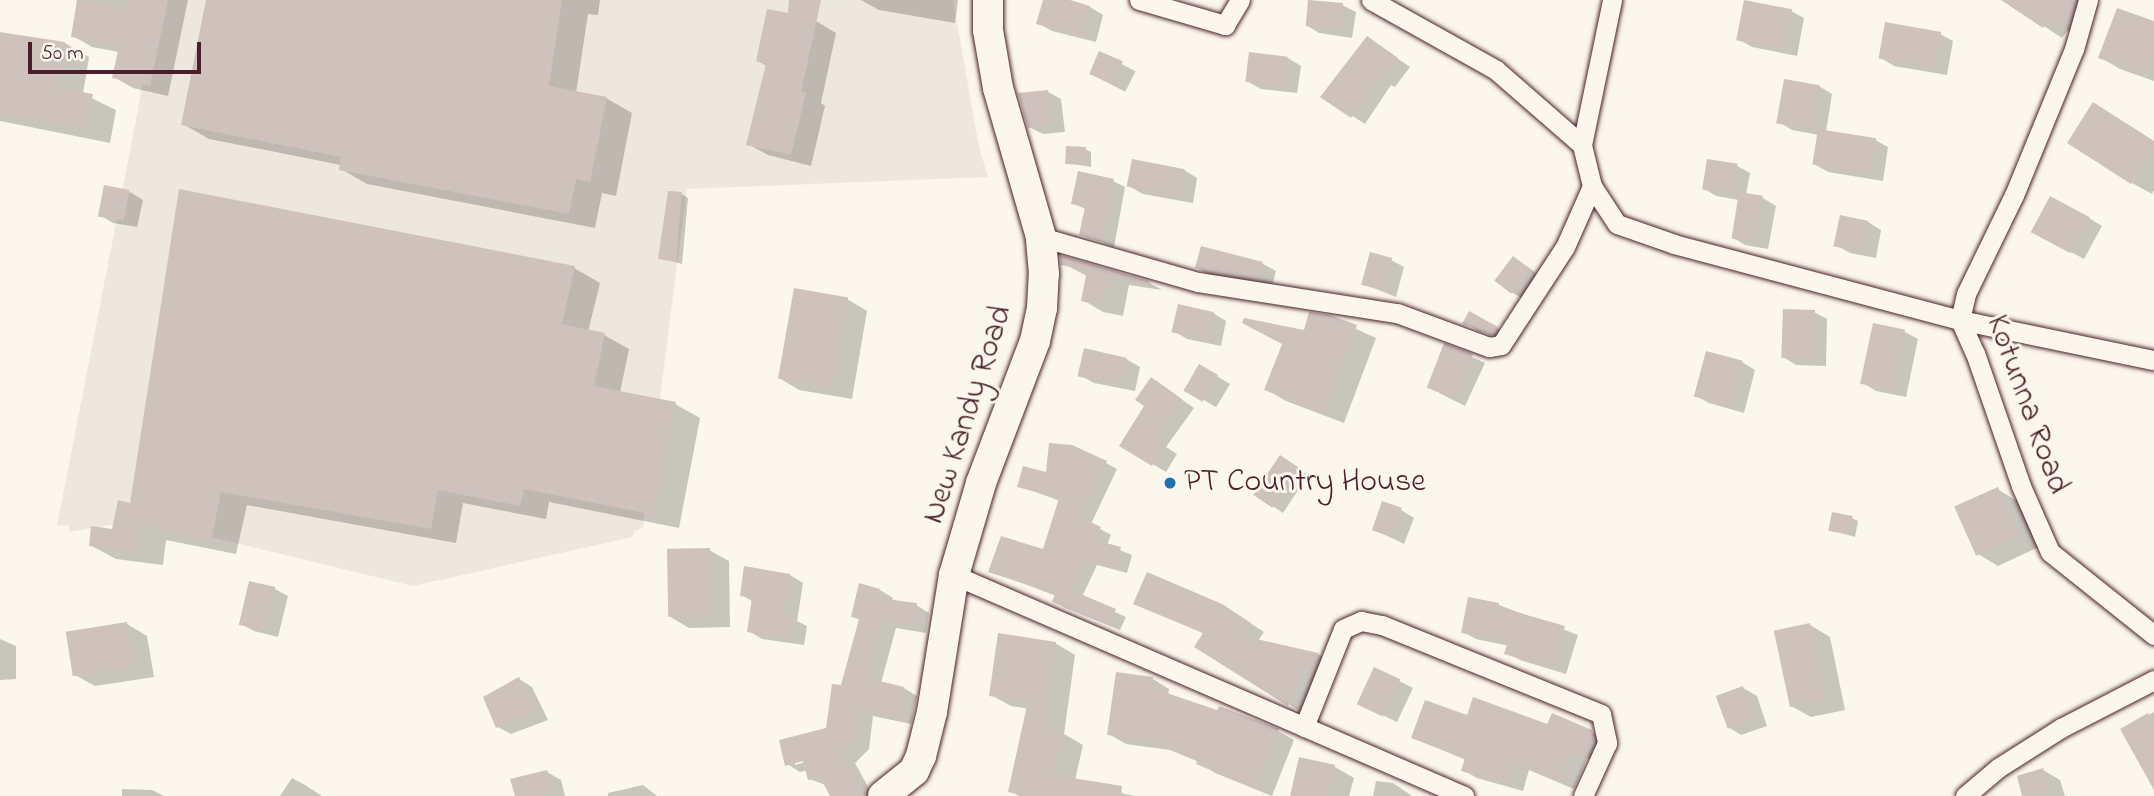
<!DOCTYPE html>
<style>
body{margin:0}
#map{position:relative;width:2154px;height:796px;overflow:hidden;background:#fbf7ec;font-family:"Indie Flower",sans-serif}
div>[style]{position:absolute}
.built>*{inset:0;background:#eee7de}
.shadow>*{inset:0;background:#0003;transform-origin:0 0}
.building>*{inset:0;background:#cfc2bc;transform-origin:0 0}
.roads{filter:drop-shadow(0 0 2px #4a1f2b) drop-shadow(0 0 2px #4a1f2b)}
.street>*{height:19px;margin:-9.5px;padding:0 9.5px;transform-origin:9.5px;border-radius:9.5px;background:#fbf7ec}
.primary>*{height:30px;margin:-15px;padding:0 15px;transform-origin:15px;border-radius:15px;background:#fbf7ec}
.dots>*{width:19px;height:19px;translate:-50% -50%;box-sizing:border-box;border:4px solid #fbf7ec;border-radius:50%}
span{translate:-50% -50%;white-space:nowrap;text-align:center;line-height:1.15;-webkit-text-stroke:6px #fbf7ec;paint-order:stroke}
.street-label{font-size:32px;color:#4a1f2b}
.poi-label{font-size:32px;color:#4a1f2b}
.left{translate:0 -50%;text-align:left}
.scale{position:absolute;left:28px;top:42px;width:173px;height:32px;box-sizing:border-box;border:4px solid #4a1f2b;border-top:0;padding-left:9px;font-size:21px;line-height:24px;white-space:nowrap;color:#4a1f2b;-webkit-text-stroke:5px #fbf7ec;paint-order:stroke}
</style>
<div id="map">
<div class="built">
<i style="clip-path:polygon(156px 0,953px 0,979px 147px,988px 177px,687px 189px,643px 528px,634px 531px,633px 537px,413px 586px,140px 520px,69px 532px,69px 525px,57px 526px,137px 115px)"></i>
</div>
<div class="shadow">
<i style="clip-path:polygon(75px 0,188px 0,168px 96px,133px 88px,114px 77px,119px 52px,92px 47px,73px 36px,79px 1px)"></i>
<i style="clip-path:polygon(207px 0,600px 0,598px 15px,588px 14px,576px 93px,606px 98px,632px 113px,616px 196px,602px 193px,595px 228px,367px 184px,341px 169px,341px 165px,209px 139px,183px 124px)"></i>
<i style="clip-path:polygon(861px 0,958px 0,955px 23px,879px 10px)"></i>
<i style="clip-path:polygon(1045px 0,1063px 0,1090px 7px,1103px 15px,1096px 42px,1052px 31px,1038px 23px)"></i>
<i style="clip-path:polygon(2004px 0,2095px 0,2087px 35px,2067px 31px,2062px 38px)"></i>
<i style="clip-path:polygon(1342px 5px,1356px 12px,1352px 38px,1319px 33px,1306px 25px)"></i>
<i style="clip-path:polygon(1791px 11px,1804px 18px,1797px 56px,1752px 47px,1738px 39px)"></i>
<i style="clip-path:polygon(816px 21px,836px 33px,821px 103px,825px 106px,811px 166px,768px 155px,748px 144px,767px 66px,758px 61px)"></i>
<i style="clip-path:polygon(2154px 23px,2154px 81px,2120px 69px,2100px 57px)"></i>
<i style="clip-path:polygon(0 33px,65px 43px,89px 57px,83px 94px,116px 110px,110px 143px,0 121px)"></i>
<i style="clip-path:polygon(1940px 34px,1953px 41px,1947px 75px,1894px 66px,1881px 58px)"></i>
<i style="clip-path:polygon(1368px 38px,1410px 67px,1395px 87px,1391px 85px,1365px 124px,1323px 97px)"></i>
<i style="left:1100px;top:53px;width:40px;height:23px;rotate:27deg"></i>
<i style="clip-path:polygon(1288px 58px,1301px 66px,1297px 93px,1261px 89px,1247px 81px)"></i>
<i style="clip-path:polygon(1819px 86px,1832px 94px,1826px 132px,1875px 140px,1888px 147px,1883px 181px,1828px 172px,1814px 164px,1819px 135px,1792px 130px,1779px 122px)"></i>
<i style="clip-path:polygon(1048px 92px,1061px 99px,1065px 132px,1043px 134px,1029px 127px)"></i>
<i style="clip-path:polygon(2154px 142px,2154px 190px,2152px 194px,2132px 183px)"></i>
<i style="clip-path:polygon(1085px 149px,1091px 152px,1091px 167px,1068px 163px)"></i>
<i style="clip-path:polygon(1737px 166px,1750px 173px,1746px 195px,1763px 198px,1776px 206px,1768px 249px,1745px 245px,1732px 237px,1739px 200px,1716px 196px,1703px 188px)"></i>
<i style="clip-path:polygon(1184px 170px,1197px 178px,1193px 203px,1143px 194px,1129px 186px)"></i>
<i style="clip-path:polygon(1113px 181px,1125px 187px,1114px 247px,1081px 234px,1087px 210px,1073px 203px)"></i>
<i style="clip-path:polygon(130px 192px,143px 200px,137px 227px,113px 223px,100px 215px)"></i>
<i style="clip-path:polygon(682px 194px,688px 198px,682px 264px,660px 258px)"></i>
<i style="clip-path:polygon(2089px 218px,2102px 226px,2084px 259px,2047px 239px)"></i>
<i style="clip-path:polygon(1868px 222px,1881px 230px,1876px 258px,1850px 253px,1836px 245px)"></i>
<i style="clip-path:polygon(1202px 248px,1263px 264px,1276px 271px,1272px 286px,1210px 275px,1197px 268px)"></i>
<i style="clip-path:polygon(1391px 260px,1404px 267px,1396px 297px,1364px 284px)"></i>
<i style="clip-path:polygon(1062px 263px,1148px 282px,1162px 290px,1129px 285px,1123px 316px,1103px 312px,1083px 300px,1087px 276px)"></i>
<i style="clip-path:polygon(1527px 266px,1542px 278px,1525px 300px,1511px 292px)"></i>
<i style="clip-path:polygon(574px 268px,600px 283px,588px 332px,604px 335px,629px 349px,620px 393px,675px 404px,700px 418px,679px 528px,549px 502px,546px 519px,463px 503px,456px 543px,247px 505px,236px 554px,166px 540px,163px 565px,116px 559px,90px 545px,113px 531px,132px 505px)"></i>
<i style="clip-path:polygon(847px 299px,867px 311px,852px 399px,799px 390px,779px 378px)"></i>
<i style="clip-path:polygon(1814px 312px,1827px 319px,1826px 366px,1796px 365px,1783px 357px)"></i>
<i style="clip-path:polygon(1213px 313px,1226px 321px,1221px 346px,1187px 339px,1174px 331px)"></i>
<i style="clip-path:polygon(1470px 314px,1497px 328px,1510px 336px,1508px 340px,1478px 331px,1465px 323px)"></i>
<i style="clip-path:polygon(1330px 317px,1376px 338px,1344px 423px,1286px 401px,1266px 389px,1305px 332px)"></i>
<i style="clip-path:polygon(1875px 325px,1905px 332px,1918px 339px,1906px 397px,1876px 391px,1863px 383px)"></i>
<i style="clip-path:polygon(1445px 345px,1485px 363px,1465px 406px,1439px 393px)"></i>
<i style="clip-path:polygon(1126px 359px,1140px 367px,1135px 391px,1094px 383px,1080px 375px)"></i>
<i style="clip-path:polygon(1742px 362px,1755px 370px,1744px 413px,1709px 403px,1696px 396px)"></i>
<i style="left:1200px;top:366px;width:35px;height:27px;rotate:31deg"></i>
<i style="clip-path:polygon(1164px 387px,1194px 408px,1166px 447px,1177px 454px,1166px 472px,1122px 446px)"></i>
<i style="clip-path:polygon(1106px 463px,1117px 469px,1091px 524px,1111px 535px,1107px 545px,1132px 555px,1127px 573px,1097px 565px,1082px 597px,1126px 617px,1120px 630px,1065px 608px,1054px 601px,1056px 596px,991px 571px,1044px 552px,1060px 501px,1019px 486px,1047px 474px)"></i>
<i style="clip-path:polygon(1291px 463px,1308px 475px,1283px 513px,1256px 495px)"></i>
<i style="clip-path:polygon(1997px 489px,2017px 501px,2039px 547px,1998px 566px,1978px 554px)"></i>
<i style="clip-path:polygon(1401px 510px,1414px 518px,1404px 544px,1373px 529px)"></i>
<i style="clip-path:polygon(1852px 518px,1858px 521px,1855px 537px,1831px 530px)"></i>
<i style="clip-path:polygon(709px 550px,729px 561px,730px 627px,689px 628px,669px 616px)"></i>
<i style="clip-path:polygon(790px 575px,803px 583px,797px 621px,807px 626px,804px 645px,762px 639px,749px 631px,753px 602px,742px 595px)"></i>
<i style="clip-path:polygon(275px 589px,288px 596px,278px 637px,254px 631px,241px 624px)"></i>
<i style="clip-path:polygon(evenodd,880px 590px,893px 598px,892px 601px,916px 605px,929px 613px,926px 633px,896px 628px,881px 683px,904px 688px,917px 696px,911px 724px,873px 716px,869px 749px,855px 763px,873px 796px,832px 796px,826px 785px,809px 779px,807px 770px,800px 772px,787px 764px,828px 729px,861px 620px,853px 616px,880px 590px,812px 760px,795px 765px,795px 761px,812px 760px)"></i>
<i style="clip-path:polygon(1135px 603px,1236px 614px,1264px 632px,1258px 641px,1318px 654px,1331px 662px,1301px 712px,1197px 646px,1205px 634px)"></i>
<i style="clip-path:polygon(1499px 605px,1578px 635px,1566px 674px,1520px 660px,1507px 653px,1509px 646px,1476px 639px,1463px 632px)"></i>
<i style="clip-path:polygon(127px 624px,147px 636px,154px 677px,95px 686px,75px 675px)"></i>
<i style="clip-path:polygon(1810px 625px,1830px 637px,1845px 710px,1811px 717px,1791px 706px)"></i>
<i style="clip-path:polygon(0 639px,16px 646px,16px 679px,0 680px)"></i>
<i style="clip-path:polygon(1055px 643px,1075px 655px,1064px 734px,1083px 745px,1075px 780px,1107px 785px,1124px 794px,1136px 796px,1019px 796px,1010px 791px,1029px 709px,1011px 706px,991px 695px)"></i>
<i style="clip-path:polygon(1375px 669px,1413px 688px,1397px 722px,1372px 710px)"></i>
<i style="clip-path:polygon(519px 679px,532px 687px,548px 720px,511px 734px,498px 727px)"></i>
<i style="clip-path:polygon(1153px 679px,1169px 689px,1168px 696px,1278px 731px,1294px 740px,1272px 796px,1215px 773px,1199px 762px,1170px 750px,1126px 744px,1109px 734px)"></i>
<i style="clip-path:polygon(1743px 688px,1757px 696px,1767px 726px,1741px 735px,1728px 727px)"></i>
<i style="clip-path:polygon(2154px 712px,2154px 787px,2122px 730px)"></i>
<i style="clip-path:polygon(1468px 717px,1591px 732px,1605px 740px,1599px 763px,1587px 758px,1574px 789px,1529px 770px,1523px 791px,1477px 778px,1463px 770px,1466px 760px,1413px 738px)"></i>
<i style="clip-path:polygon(1301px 759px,1335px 767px,1354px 778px,1349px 796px,1292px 796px)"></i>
<i style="clip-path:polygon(2043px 770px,2060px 780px,2065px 796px,2024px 796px,2019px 777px)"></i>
<i style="clip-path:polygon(547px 772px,561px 780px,565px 796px,516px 796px,513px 781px)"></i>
<i style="clip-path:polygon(292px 778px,305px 785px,322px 796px,280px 796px)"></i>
<i style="clip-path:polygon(1376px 781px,1393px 783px,1412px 796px,1373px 796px)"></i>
<i style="clip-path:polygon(643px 785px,657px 796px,608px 796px,608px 793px)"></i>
<i style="clip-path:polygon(122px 789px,152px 790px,164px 796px,122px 796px)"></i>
</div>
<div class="building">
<i style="clip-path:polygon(77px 0,127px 9px,128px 0,168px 0,150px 86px,112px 78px,119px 46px,71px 37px)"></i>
<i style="clip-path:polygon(206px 0,562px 0,549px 86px,607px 97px,590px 182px,576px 179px,569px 214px,339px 170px,341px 157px,181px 125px)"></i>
<i style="clip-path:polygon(789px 0,821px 0,801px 92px,806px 93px,791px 155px,746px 145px,766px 64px,756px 61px,767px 9px,788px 13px)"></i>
<i style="clip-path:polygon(1043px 0,1070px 0,1090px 6px,1082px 36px,1036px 24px)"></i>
<i style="left:1308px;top:0;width:35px;height:26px;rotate:5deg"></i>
<i style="left:1744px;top:0;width:49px;height:41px;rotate:11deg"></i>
<i style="clip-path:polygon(2001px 0,2075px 0,2068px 26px,2047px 21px,2043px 28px)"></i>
<i style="clip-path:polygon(2117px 8px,2154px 21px,2154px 50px,2145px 75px,2098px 58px)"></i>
<i style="left:1885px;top:22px;width:57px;height:37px;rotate:10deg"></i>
<i style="clip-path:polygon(0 32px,65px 42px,58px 88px,93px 94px,86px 130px,0 113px)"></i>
<i style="clip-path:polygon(1367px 36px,1398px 58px,1381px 81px,1377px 78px,1351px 118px,1320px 97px)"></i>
<i style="left:1099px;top:51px;width:26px;height:25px;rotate:23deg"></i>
<i style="left:1249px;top:52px;width:39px;height:30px;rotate:7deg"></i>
<i style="left:1784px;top:79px;width:36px;height:45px;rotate:10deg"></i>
<i style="clip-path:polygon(1048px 90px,1052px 125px,1028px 128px,1018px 93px)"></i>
<i style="clip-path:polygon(2093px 102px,2154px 141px,2154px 148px,2131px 184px,2067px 143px)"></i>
<i style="left:1818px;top:129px;width:59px;height:36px;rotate:9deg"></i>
<i style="left:1066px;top:146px;width:20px;height:18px;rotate:3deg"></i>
<i style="left:1132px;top:159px;width:54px;height:28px;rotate:11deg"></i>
<i style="left:1707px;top:159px;width:31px;height:31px;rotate:9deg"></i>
<i style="clip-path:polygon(1078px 171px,1114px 179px,1102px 242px,1079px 235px,1085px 207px,1071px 204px)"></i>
<i style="left:104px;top:185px;width:26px;height:32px;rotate:11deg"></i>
<i style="clip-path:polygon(179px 189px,575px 266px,562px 324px,605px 333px,594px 386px,676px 402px,654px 515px,524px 489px,520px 506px,438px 490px,431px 529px,221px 492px,211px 541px,141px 527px,138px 552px,89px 546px,91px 526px,112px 529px,118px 500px,130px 503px)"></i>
<i style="clip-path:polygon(668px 191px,682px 192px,676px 262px,658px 259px)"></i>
<i style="left:1739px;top:192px;width:24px;height:47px;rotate:9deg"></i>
<i style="left:2050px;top:196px;width:45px;height:41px;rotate:28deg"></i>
<i style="left:1840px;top:215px;width:29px;height:32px;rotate:12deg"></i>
<i style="clip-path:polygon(1201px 246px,1263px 262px,1259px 279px,1195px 268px)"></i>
<i style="left:1370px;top:252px;width:23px;height:34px;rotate:15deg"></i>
<i style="clip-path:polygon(1060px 255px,1149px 281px,1149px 283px,1109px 275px,1103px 306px,1081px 301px,1087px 270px,1061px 265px)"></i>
<i style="left:1513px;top:256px;width:21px;height:31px;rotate:37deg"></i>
<i style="left:794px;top:288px;width:55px;height:92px;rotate:10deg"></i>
<i style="left:1178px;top:304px;width:37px;height:29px;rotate:13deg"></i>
<i style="left:1783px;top:309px;width:32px;height:49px;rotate:2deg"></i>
<i style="clip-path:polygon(1469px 311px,1498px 327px,1494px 334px,1462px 324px)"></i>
<i style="clip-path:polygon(1309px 312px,1330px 315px,1357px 325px,1324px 413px,1264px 390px,1282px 344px,1242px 323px,1244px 318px,1304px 330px)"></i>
<i style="left:1873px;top:323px;width:33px;height:62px;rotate:12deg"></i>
<i style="left:1444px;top:343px;width:31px;height:48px;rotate:21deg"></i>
<i style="left:1084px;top:348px;width:44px;height:29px;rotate:13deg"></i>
<i style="left:1706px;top:351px;width:38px;height:47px;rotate:15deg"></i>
<i style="left:1199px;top:364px;width:22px;height:31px;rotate:30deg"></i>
<i style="clip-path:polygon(1151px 377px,1182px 399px,1154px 438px,1165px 445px,1152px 466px,1119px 446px,1144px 406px,1135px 400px)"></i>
<i style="clip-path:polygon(1049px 443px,1072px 445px,1107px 461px,1080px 517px,1101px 527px,1095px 540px,1121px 547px,1115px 568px,1085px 560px,1071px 590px,1116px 609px,1109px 625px,1052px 602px,1055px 594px,988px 572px,1001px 536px,1043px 549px,1059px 498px,1017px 487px,1023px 466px,1046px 472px)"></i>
<i style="left:1280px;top:455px;width:23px;height:48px;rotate:34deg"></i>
<i style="left:1998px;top:487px;width:54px;height:48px;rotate:66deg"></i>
<i style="left:1382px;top:501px;width:21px;height:31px;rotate:19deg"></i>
<i style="left:1832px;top:512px;width:21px;height:19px;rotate:11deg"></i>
<i style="left:710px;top:548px;width:68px;height:43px;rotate:89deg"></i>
<i style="clip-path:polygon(744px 566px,790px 574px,784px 615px,794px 617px,791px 639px,747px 632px,752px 598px,740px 596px)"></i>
<i style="clip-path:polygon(1147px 572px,1222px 604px,1251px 623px,1243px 636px,1318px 653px,1312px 673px,1302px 670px,1288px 706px,1194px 647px,1203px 633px,1133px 604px)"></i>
<i style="left:249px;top:581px;width:27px;height:45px;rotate:13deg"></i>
<i style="clip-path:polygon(859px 583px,880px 589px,878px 598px,917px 603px,913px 626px,882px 622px,867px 678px,904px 687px,898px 718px,860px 710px,856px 741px,842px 755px,865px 796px,830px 796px,820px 777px,808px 780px,803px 761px,785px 766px,779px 740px,826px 728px,832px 684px,841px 685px,859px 619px,851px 617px)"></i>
<i style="clip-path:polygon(1468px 597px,1499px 603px,1499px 607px,1565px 626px,1553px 668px,1504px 654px,1508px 642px,1461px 633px)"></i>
<i style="left:127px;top:622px;width:45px;height:62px;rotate:81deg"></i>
<i style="left:1810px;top:623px;width:78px;height:37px;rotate:78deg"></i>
<i style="clip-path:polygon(998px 633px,1056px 642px,1043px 727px,1063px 732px,1054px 775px,1122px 786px,1121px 796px,1026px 796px,1008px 792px,1028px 701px,989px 696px)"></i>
<i style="left:1374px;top:667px;width:29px;height:41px;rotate:25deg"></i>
<i style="clip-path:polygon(1116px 672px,1153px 677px,1152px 688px,1217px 710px,1219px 706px,1279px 729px,1255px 788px,1196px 764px,1198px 759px,1162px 747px,1163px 743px,1107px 735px)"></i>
<i style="clip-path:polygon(519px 677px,536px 712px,496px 728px,483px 697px)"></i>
<i style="left:1743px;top:686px;width:35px;height:29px;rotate:70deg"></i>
<i style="clip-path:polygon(1473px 697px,1547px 724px,1552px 713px,1592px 730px,1593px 737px,1585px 757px,1573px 752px,1561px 782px,1515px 764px,1510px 784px,1461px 771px,1465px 758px,1411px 738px,1425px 700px,1467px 715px)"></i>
<i style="clip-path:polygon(2148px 713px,2154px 724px,2154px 790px,2120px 729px)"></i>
<i style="clip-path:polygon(1299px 757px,1335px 765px,1328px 796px,1290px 796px)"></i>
<i style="clip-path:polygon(2043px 768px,2050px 792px,2022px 796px,2017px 776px)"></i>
<i style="clip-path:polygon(547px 770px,553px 793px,515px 796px,510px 779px)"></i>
</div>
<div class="roads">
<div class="street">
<i style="left:1139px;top:0;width:90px;rotate:16.2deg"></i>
<i style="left:1225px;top:25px;width:29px;rotate:-59deg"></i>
<i style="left:1371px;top:0;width:143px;rotate:29.2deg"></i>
<i style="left:1496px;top:70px;width:114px;rotate:41.1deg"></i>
<i style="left:2088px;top:0;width:51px;rotate:105.9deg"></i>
<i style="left:2074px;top:49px;width:158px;rotate:112.3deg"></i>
<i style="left:2014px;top:195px;width:110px;rotate:115.9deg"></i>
<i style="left:1966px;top:294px;width:27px;rotate:103deg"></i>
<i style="left:1960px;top:320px;width:36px;rotate:66deg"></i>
<i style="left:1975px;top:353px;width:141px;rotate:70.9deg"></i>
<i style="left:2021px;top:486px;width:72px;rotate:66.3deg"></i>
<i style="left:2050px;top:552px;width:133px;rotate:38.6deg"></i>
<i style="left:1592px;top:186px;width:42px;rotate:-103.7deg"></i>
<i style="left:1582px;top:145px;width:148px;rotate:-78.3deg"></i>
<i style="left:1041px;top:237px;width:163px;rotate:16deg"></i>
<i style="left:1198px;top:282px;width:201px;rotate:8.9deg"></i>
<i style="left:1397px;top:313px;width:98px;rotate:20.3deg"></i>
<i style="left:1489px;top:347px;width:12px;rotate:-9deg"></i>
<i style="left:1501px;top:345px;width:117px;rotate:-56.9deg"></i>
<i style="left:1565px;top:247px;width:67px;rotate:-66.1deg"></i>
<i style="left:1592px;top:186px;width:45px;rotate:56.7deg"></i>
<i style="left:1617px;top:224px;width:60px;rotate:19.3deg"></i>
<i style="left:1674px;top:244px;width:296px;rotate:14.9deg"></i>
<i style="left:1960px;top:320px;width:198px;rotate:11.7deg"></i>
<i style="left:954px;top:575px;width:556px;rotate:23.43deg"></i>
<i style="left:1304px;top:727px;width:105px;rotate:-68.3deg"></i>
<i style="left:1343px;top:629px;width:20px;rotate:-24deg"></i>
<i style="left:1361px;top:621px;width:21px;rotate:11deg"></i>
<i style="left:1382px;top:625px;width:236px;rotate:22.1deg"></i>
<i style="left:1601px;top:714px;width:30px;rotate:78deg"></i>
<i style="left:1607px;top:743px;width:58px;rotate:114.4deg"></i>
<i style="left:1965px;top:796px;width:43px;rotate:-40.3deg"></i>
<i style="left:1998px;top:768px;width:75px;rotate:-32.4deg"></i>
<i style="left:2061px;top:728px;width:105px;rotate:-27.3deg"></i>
</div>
<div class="primary">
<i style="left:883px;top:796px;width:40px;rotate:-39deg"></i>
<i style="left:914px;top:771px;width:17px;rotate:-65deg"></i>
<i style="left:921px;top:756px;width:45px;rotate:-76deg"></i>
<i style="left:932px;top:712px;width:139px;rotate:-80.9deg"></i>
<i style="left:954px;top:575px;width:96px;rotate:-73.6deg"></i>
<i style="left:981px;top:483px;width:152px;rotate:-69.2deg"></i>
<i style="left:1035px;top:341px;width:34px;rotate:-78deg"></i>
<i style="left:1042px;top:308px;width:34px;rotate:-87deg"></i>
<i style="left:1044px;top:274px;width:37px;rotate:-95deg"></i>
<i style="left:1041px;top:237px;width:155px;rotate:-106.1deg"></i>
<i style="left:998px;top:88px;width:59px;rotate:-99.8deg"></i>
<i style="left:988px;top:30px;width:30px;rotate:-90deg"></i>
</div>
</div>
<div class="dots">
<i style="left:1170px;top:483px;background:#1f6fb2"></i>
</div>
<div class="street-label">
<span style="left:2026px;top:405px;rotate:70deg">Kotunna Road</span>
<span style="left:969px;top:415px;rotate:-72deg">New Kandy Road</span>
</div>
<div class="poi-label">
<span class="left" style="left:1184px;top:483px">PT Country House</span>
</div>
<div class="scale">50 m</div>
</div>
